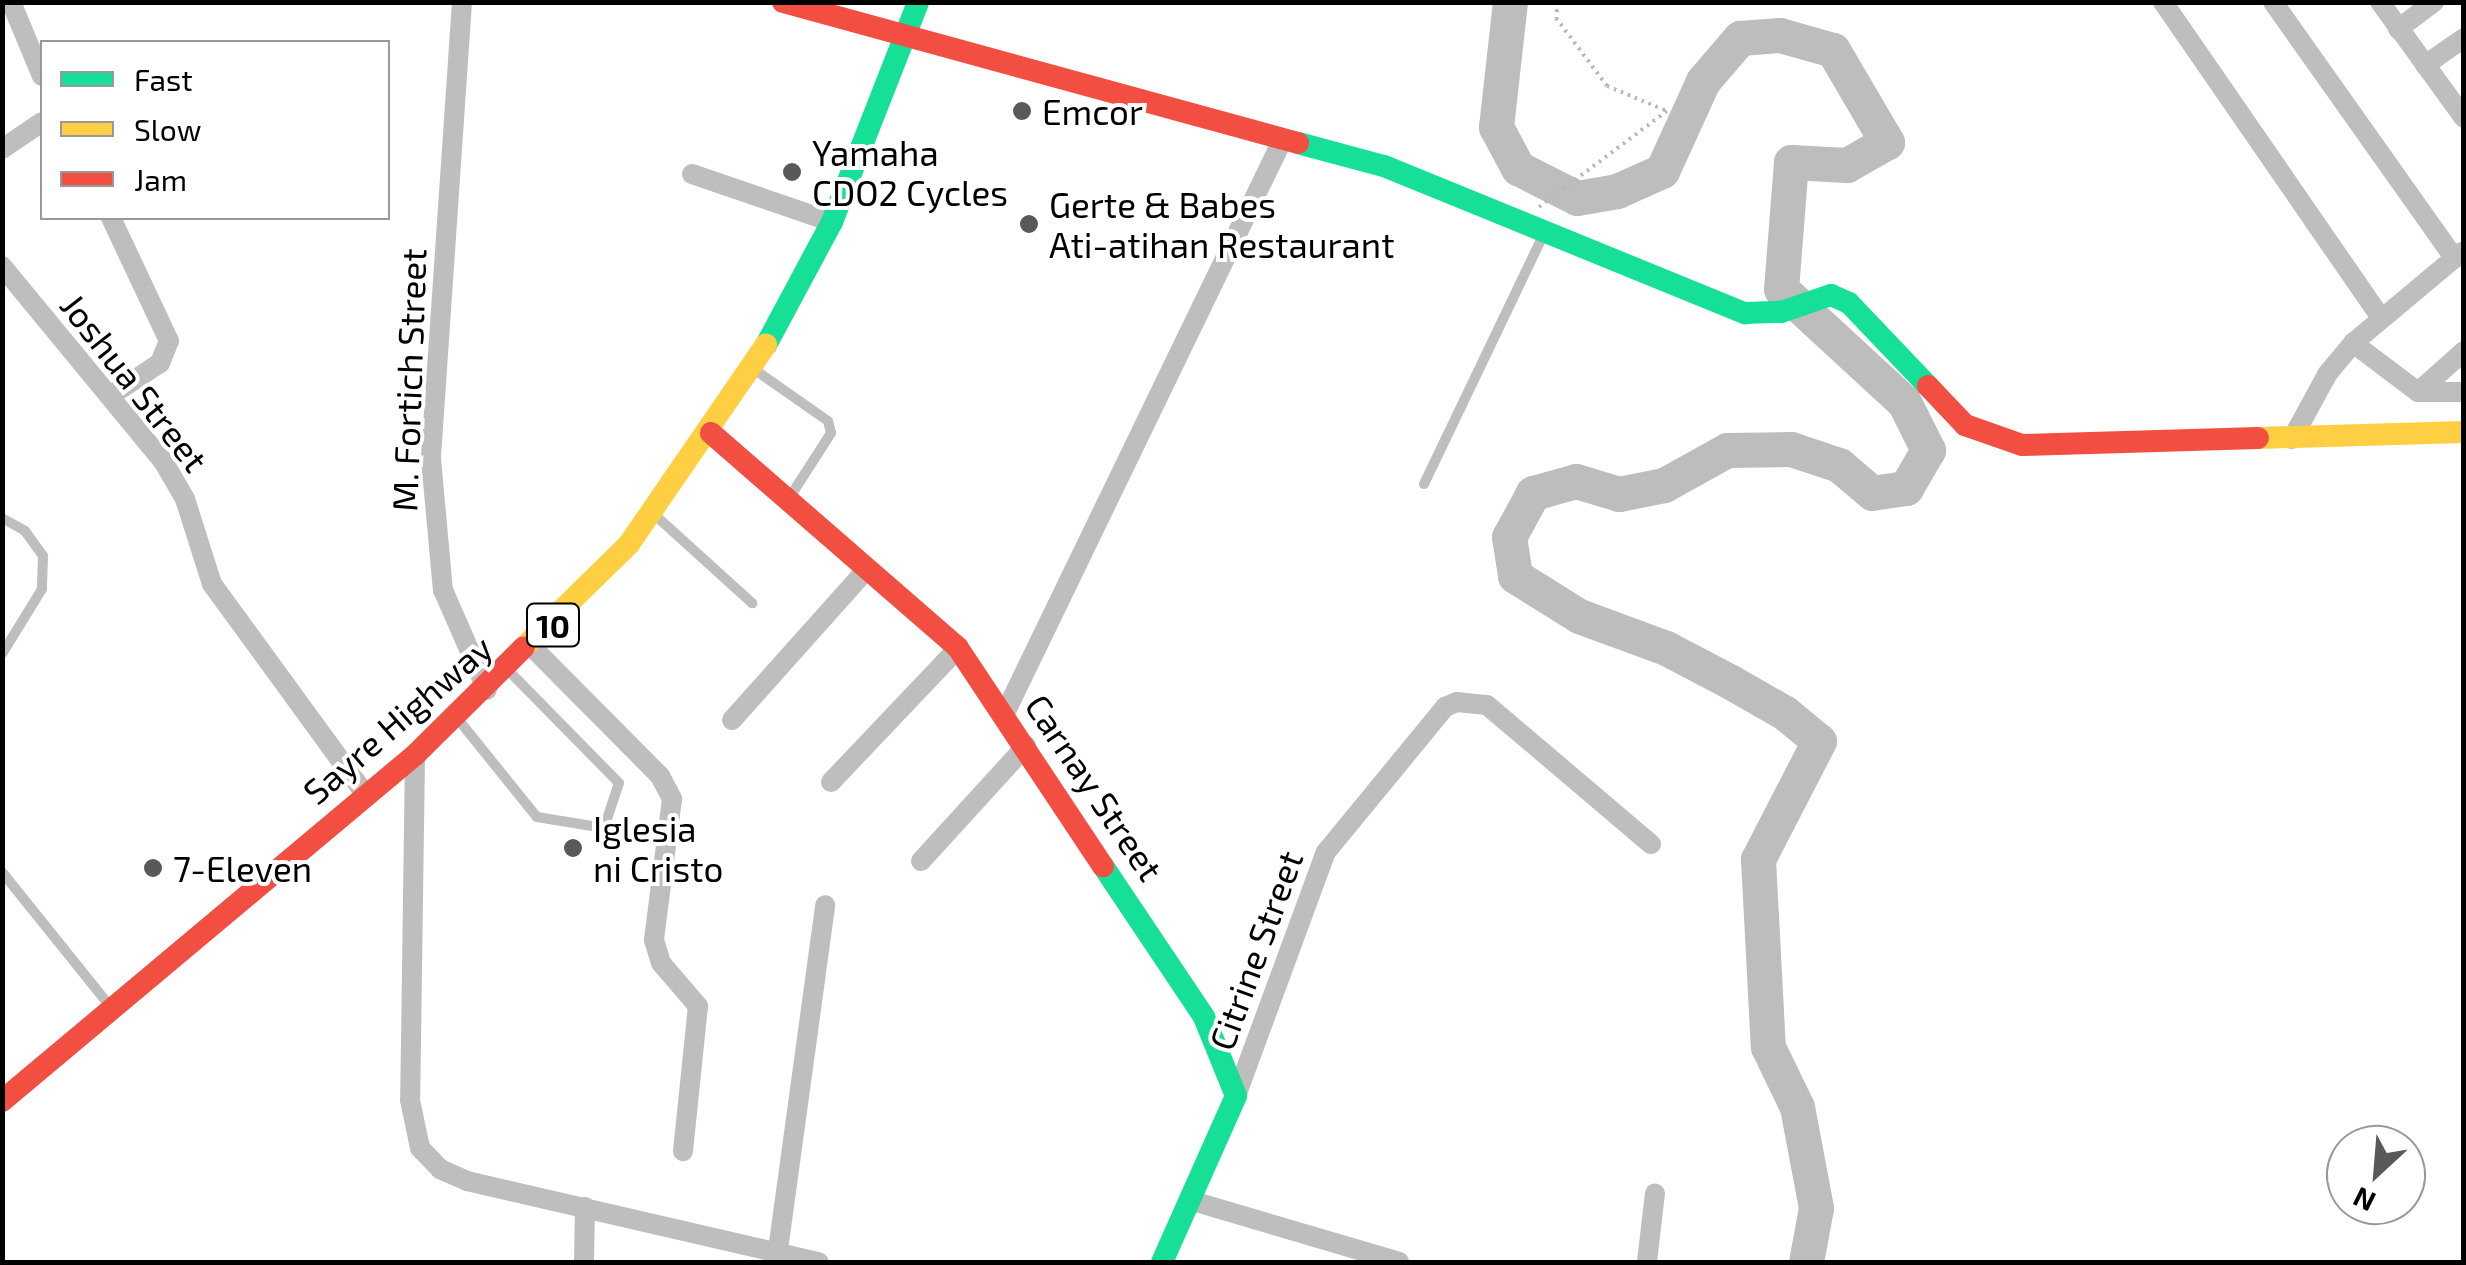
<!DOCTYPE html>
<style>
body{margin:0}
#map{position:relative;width:2466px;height:1265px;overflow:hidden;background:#fff;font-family:"Exo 2",sans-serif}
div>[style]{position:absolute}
.river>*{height:35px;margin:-17.5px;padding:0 17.5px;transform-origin:17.5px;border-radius:17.5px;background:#bdbdbd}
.path>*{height:4px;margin-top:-2px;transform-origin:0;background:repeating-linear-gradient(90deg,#b9b9b9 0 2.5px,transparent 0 7.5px)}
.lane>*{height:10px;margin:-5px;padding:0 5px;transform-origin:5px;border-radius:5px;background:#bebebe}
.street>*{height:20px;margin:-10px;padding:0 10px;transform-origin:10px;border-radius:10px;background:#bebebe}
.fast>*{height:22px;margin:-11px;padding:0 11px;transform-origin:11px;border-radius:11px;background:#16e098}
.slow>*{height:22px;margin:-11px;padding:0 11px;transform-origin:11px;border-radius:11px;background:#ffcf43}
.jam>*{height:22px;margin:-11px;padding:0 11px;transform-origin:11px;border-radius:11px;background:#f24e42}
.dots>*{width:28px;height:28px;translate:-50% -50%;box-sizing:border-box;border:5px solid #fff;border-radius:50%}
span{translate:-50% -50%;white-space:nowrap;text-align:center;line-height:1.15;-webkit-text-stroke:8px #fff;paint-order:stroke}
.shield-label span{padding:2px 8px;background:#fff;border:2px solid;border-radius:8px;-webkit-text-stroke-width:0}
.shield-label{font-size:32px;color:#000;font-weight:700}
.poi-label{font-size:35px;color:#000}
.left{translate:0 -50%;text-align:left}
.street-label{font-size:35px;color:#000}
.frame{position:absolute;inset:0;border:5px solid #000;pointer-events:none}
.legend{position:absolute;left:40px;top:40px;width:350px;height:180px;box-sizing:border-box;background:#fff;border:2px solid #999;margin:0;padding:12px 18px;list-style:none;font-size:30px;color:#000}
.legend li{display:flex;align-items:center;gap:20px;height:50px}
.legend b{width:50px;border:2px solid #999}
.north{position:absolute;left:2326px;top:1125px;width:100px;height:100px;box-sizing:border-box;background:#fff;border:2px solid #999;border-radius:50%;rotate:206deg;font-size:28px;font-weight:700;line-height:40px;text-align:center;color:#000}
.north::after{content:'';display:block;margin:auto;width:35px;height:45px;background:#595959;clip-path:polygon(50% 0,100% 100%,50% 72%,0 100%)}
</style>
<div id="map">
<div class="river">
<i style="left:1510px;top:2px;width:126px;rotate:96.4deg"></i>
<i style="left:1496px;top:127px;width:47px;rotate:61.8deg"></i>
<i style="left:1518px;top:168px;width:66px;rotate:27deg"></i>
<i style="left:1577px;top:198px;width:41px;rotate:-9.9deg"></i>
<i style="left:1617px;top:191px;width:49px;rotate:-24deg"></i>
<i style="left:1662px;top:171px;width:99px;rotate:-65.5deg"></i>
<i style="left:1703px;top:81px;width:57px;rotate:-49.3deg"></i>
<i style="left:1740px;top:38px;width:40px;rotate:-4.3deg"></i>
<i style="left:1780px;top:35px;width:55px;rotate:15.8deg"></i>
<i style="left:1833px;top:50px;width:107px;rotate:59.6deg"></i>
<i style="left:1887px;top:142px;width:46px;rotate:150.1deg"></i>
<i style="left:1847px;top:165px;width:56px;rotate:-176.9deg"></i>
<i style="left:1791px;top:162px;width:127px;rotate:94.5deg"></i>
<i style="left:1781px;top:289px;width:167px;rotate:42.6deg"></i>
<i style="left:1904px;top:402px;width:54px;rotate:63.4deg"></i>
<i style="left:1928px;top:450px;width:44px;rotate:120.1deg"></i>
<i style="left:1906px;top:488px;width:34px;rotate:172deg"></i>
<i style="left:1872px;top:493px;width:43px;rotate:-139.7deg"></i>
<i style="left:1839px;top:465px;width:51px;rotate:-161.6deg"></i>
<i style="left:1791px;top:449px;width:64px;rotate:179.1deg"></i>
<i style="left:1727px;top:450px;width:72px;rotate:150.9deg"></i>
<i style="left:1664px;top:485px;width:46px;rotate:168.7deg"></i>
<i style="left:1619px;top:494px;width:45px;rotate:-163.2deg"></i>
<i style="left:1576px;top:481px;width:45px;rotate:164.4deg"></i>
<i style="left:1533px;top:493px;width:50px;rotate:118.6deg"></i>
<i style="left:1509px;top:537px;width:39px;rotate:81deg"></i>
<i style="left:1515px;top:576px;width:75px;rotate:32deg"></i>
<i style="left:1579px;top:616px;width:93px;rotate:20.2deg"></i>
<i style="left:1666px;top:648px;width:71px;rotate:27.6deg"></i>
<i style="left:1729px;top:681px;width:64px;rotate:29.7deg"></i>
<i style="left:1785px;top:713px;width:44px;rotate:39.5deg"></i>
<i style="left:1819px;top:741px;width:133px;rotate:117.3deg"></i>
<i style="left:1758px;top:859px;width:188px;rotate:87deg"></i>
<i style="left:1768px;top:1047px;width:67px;rotate:64.2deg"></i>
<i style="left:1797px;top:1107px;width:103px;rotate:79.3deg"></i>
<i style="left:1816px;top:1208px;width:55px;rotate:100.5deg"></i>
</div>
<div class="path">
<i style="left:1558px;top:2px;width:16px;rotate:97deg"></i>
<i style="left:1556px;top:18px;width:85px;rotate:53.1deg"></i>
<i style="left:1607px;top:86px;width:65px;rotate:22.6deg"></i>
<i style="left:1539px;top:207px;width:160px;rotate:-36.9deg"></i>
</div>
<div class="lane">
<i style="left:758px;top:372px;width:85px;rotate:35deg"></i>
<i style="left:828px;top:421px;width:12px;rotate:76deg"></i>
<i style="left:831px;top:433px;width:80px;rotate:122.7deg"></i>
<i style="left:1424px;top:484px;width:280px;rotate:-64.4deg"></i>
<i style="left:656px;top:516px;width:130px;rotate:42.2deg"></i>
<i style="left:2px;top:518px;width:26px;rotate:29deg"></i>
<i style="left:25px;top:531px;width:31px;rotate:54deg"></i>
<i style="left:43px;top:556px;width:33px;rotate:92deg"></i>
<i style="left:42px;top:589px;width:76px;rotate:121.6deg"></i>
<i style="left:457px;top:718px;width:127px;rotate:51.1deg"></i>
<i style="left:537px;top:817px;width:68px;rotate:9.3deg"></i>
<i style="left:604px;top:828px;width:47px;rotate:-71.6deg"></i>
<i style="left:619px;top:783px;width:156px;rotate:-134.5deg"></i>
<i style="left:2px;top:872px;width:169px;rotate:51.2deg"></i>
</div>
<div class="street">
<i style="left:11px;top:2px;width:80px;rotate:67.3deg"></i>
<i style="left:462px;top:2px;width:458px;rotate:93.9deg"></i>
<i style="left:431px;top:459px;width:132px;rotate:84.8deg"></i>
<i style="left:443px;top:590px;width:109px;rotate:66.3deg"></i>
<i style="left:2163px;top:2px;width:382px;rotate:55.4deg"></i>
<i style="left:2273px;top:2px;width:314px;rotate:54.7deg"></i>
<i style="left:2380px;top:2px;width:143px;rotate:54.1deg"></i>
<i style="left:2398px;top:29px;width:45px;rotate:-36.9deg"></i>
<i style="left:2425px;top:65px;width:47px;rotate:-34.7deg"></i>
<i style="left:2px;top:149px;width:48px;rotate:-34deg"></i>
<i style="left:692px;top:174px;width:148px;rotate:18.9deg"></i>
<i style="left:2px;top:266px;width:253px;rotate:50.5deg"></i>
<i style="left:163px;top:461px;width:44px;rotate:59.9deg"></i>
<i style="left:185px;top:499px;width:89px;rotate:72.4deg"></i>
<i style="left:212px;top:584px;width:261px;rotate:53.9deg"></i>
<i style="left:2353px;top:343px;width:81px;rotate:37deg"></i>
<i style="left:2418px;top:392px;width:46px"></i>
<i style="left:2418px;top:392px;width:62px;rotate:-41.7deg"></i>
<i style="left:110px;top:396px;width:60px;rotate:-33.4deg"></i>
<i style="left:160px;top:363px;width:24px;rotate:-68deg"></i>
<i style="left:169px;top:341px;width:136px;rotate:-115.2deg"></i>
<i style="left:2292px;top:439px;width:75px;rotate:-61.4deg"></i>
<i style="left:2328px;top:373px;width:39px;rotate:-50deg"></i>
<i style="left:2353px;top:343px;width:142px;rotate:-39.9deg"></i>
<i style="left:532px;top:647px;width:182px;rotate:45.2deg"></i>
<i style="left:660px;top:776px;width:26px;rotate:62deg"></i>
<i style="left:672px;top:799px;width:142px;rotate:97.3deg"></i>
<i style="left:654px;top:940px;width:24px;rotate:73deg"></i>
<i style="left:661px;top:963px;width:57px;rotate:49.3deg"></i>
<i style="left:698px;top:1006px;width:146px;rotate:95.9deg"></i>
<i style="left:1004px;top:715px;width:640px;rotate:-64.16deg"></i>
<i style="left:732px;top:720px;width:201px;rotate:-48.2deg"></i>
<i style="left:415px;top:755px;width:345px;rotate:90.8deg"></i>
<i style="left:410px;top:1100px;width:49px;rotate:78.2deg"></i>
<i style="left:420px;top:1148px;width:29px;rotate:46deg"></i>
<i style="left:440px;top:1169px;width:30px;rotate:24deg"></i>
<i style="left:467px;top:1181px;width:361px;rotate:13deg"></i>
<i style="left:831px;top:782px;width:185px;rotate:-46.5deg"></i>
<i style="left:921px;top:861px;width:156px;rotate:-47.6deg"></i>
<i style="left:1236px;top:1096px;width:260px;rotate:-69.8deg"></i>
<i style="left:1326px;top:852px;width:188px;rotate:-50.6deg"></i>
<i style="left:1445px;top:707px;width:13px;rotate:-23deg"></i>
<i style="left:1457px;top:702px;width:30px;rotate:6deg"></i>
<i style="left:1487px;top:705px;width:215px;rotate:40.3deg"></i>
<i style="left:1189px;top:1200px;width:219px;rotate:16.4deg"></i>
<i style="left:778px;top:1250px;width:348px;rotate:-82.2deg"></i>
<i style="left:584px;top:1262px;width:55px;rotate:-89deg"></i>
<i style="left:1647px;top:1262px;width:69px;rotate:-83.4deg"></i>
</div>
<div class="fast">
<i style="left:1298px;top:143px;width:89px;rotate:15deg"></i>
<i style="left:1384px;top:166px;width:390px;rotate:22.2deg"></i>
<i style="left:1745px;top:313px;width:36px;rotate:-2deg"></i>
<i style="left:1781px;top:312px;width:53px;rotate:-18.8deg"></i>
<i style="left:1831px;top:295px;width:20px;rotate:24deg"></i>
<i style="left:1849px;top:303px;width:115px;rotate:46.4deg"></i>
<i style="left:766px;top:345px;width:140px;rotate:-61.8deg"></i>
<i style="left:832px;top:222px;width:236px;rotate:-68.6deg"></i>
<i style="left:1103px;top:866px;width:182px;rotate:56.2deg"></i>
<i style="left:1204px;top:1017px;width:85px;rotate:67.9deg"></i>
<i style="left:1236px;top:1096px;width:182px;rotate:114deg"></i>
</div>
<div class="slow">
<i style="left:2258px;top:438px;width:206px;rotate:-1.7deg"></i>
<i style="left:524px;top:647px;width:147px;rotate:-44.4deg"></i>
<i style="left:629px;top:544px;width:242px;rotate:-55.5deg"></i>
</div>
<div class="jam">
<i style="left:783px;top:2px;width:534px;rotate:15.31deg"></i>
<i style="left:1928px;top:386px;width:54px;rotate:46.5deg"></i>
<i style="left:1965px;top:425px;width:60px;rotate:19.3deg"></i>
<i style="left:2022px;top:445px;width:236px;rotate:-1.7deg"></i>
<i style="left:711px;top:433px;width:327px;rotate:41deg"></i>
<i style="left:958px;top:648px;width:262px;rotate:56.4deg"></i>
<i style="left:2px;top:1101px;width:539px;rotate:-39.96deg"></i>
<i style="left:415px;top:755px;width:153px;rotate:-44.7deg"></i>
</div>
<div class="dots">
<i style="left:1022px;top:111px;background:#595959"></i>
<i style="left:792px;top:172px;background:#595959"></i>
<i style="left:1029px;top:224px;background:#595959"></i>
<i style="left:573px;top:848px;background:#595959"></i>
<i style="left:153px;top:868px;background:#595959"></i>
</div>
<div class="shield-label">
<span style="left:553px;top:625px">10</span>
</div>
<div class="poi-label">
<span class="left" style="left:1042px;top:111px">Emcor</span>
<span class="left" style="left:812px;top:172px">Yamaha<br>CDO2 Cycles</span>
<span class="left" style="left:1049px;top:224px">Gerte &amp; Babes<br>Ati-atihan Restaurant</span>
<span class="left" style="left:593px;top:848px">Iglesia<br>ni Cristo</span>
<span class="left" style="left:173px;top:868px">7-Eleven</span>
</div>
<div class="street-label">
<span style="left:408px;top:380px;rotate:-88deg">M. Fortich Street</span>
<span style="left:135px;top:382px;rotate:52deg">Joshua Street</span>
<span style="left:397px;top:719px;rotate:-41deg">Sayre Highway</span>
<span style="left:1095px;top:787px;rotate:56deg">Carnay Street</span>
<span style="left:1255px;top:950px;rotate:-70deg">Citrine Street</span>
</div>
<div class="frame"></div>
<ul class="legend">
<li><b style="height:12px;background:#16e098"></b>Fast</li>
<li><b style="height:12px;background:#ffcf43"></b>Slow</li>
<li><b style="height:12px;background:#f24e42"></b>Jam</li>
</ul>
<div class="north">N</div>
</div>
